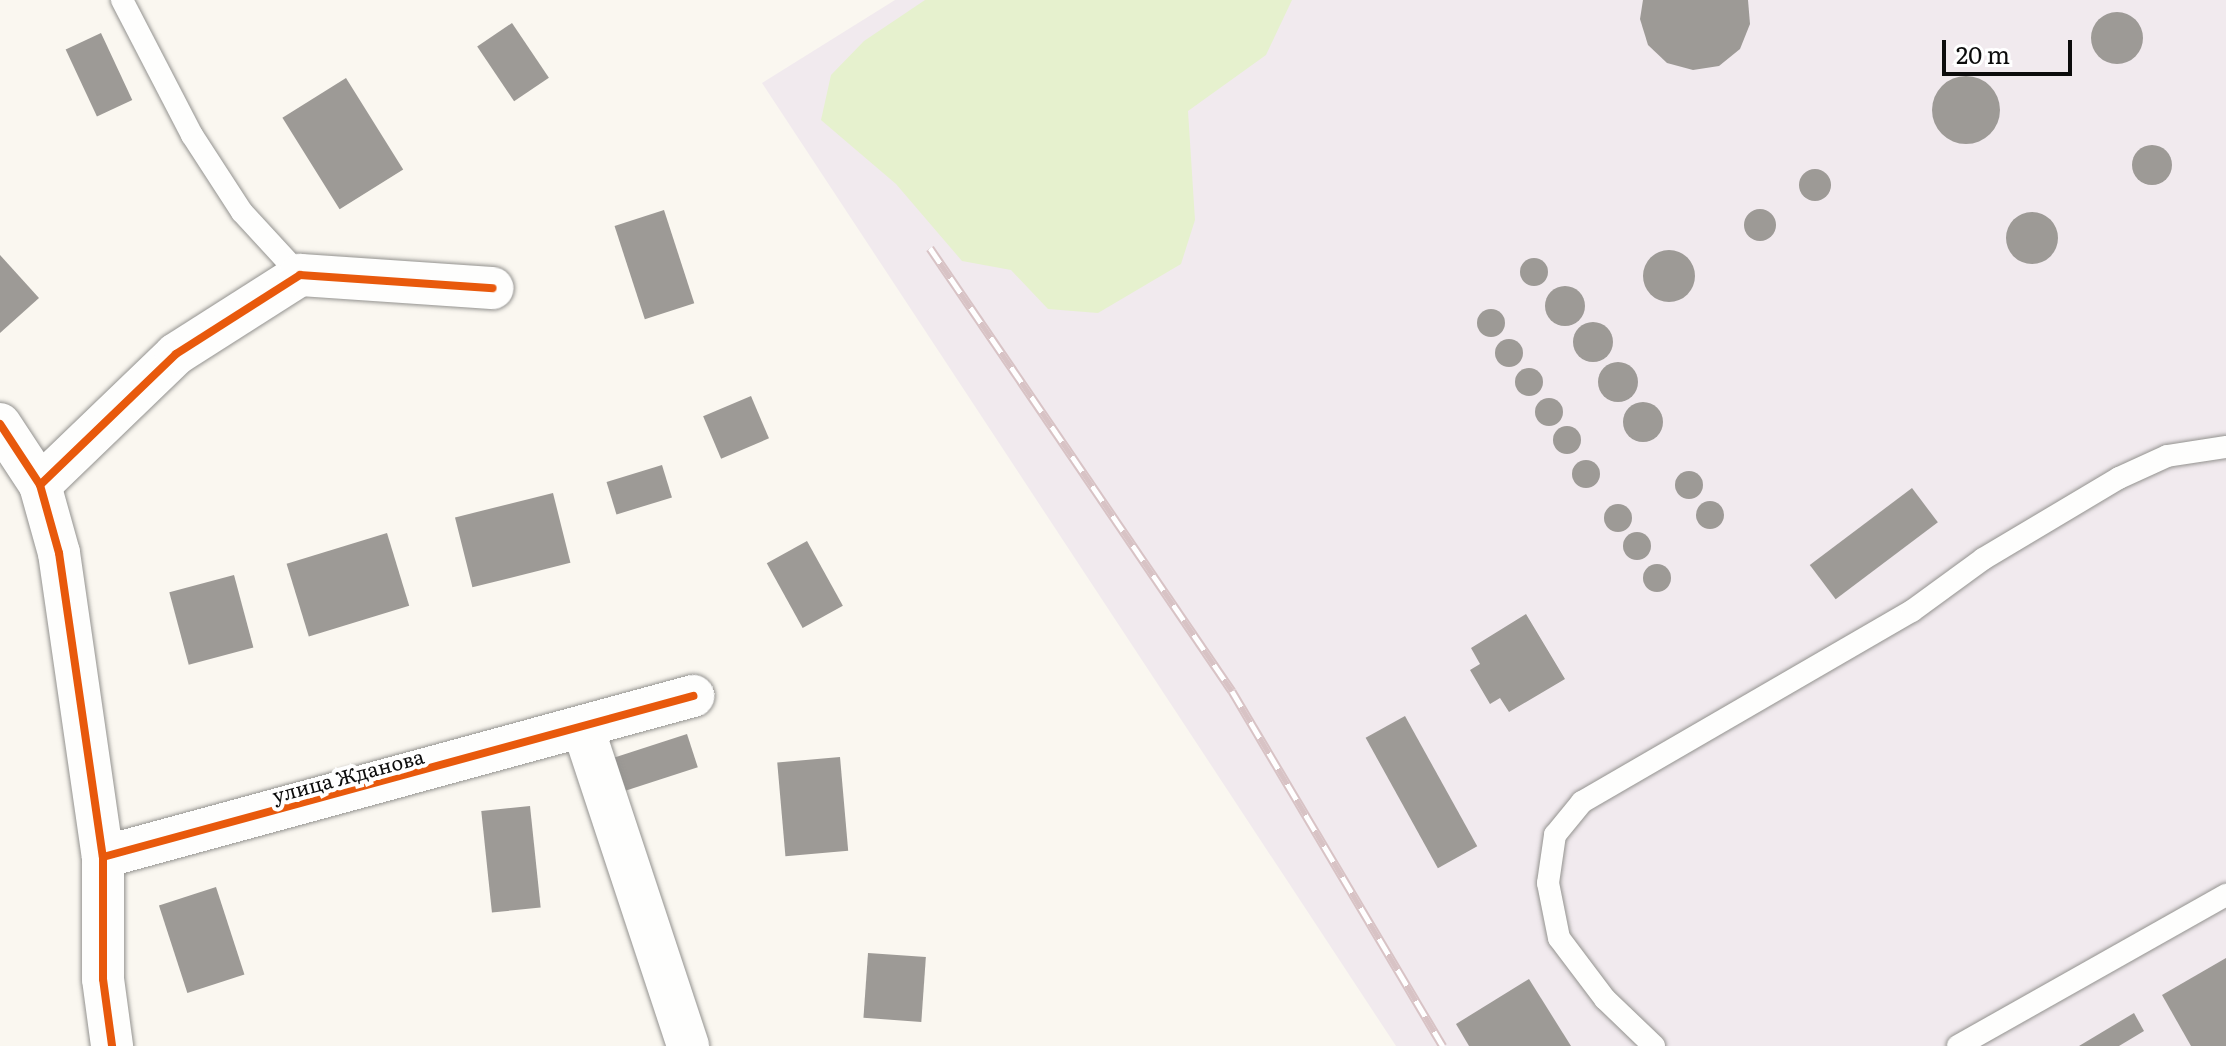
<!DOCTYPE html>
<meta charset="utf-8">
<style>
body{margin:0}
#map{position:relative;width:2226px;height:1046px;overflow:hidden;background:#faf7f0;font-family:Literata,serif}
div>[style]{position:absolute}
.industrial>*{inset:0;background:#f1eaee}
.green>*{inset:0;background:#e6f1ce}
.building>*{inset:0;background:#9d9a96;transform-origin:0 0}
.round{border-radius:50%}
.roads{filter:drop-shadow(0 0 2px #93928f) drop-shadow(0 0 2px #93928f)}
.service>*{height:22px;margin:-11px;padding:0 11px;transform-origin:11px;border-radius:11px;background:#fefefd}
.minor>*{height:42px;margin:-21px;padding:0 21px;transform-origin:21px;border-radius:21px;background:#fefefd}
.rail>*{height:9px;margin-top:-4.5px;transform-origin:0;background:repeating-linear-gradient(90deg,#fff 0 18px,#d8c3c5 0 36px);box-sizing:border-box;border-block:2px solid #d8c3c5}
.cycleway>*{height:8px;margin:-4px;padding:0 4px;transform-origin:4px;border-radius:4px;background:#e8590c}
span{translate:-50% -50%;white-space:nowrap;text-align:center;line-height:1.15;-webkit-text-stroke:8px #fff;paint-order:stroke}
.street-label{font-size:20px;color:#0c0c0c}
.scale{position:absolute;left:1942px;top:40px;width:130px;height:36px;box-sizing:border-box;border:4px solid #0c0c0c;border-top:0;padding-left:10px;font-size:24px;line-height:28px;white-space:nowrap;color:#0c0c0c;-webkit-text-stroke:6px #fff;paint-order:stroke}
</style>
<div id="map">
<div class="industrial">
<i style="clip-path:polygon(895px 0,2226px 0,2226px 1046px,1396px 1046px,762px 83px)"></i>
</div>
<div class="green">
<i style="clip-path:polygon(925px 0,1292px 0,1266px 55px,1188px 111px,1195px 220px,1181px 264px,1098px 313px,1048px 309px,1011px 270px,962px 261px,896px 184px,821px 120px,831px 75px,864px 41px)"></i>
</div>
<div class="building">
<i style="clip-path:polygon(1643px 0,1748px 0,1750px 24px,1740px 49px,1719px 66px,1693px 70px,1667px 63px,1648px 45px,1640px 19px)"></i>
<i class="round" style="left:2091px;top:12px;width:52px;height:52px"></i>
<i style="left:512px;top:23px;width:66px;height:42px;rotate:56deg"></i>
<i style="left:101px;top:33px;width:74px;height:39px;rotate:65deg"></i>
<i class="round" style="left:1932px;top:76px;width:68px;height:68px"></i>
<i style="left:346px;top:78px;width:108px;height:75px;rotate:58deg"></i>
<i class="round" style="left:2132px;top:145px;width:40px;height:40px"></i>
<i class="round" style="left:1799px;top:169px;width:32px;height:32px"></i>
<i class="round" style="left:1744px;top:209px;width:32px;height:32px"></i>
<i style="left:664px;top:210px;width:98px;height:52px;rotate:72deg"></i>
<i class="round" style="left:2006px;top:212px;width:52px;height:52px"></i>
<i class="round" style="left:1643px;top:250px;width:52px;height:52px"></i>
<i style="clip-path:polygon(0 255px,39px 298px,0 333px)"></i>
<i class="round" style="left:1520px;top:258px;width:28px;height:28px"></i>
<i class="round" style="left:1545px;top:286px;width:40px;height:40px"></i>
<i class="round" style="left:1477px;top:309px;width:28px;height:28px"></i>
<i class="round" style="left:1573px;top:322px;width:40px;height:40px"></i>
<i class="round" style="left:1495px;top:339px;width:28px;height:28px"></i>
<i class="round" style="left:1598px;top:362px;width:40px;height:40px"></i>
<i class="round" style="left:1515px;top:368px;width:28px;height:28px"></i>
<i style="left:751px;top:396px;width:46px;height:52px;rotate:67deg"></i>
<i class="round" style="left:1535px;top:398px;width:28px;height:28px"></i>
<i class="round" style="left:1623px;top:402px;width:40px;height:40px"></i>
<i class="round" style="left:1553px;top:426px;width:28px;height:28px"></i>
<i class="round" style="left:1572px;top:460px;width:28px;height:28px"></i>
<i style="left:662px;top:465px;width:34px;height:58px;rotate:73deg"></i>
<i class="round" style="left:1675px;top:471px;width:28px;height:28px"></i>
<i style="left:1912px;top:488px;width:43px;height:128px;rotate:53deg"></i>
<i style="left:553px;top:493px;width:72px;height:101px;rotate:76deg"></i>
<i class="round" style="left:1696px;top:501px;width:28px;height:28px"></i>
<i class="round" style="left:1604px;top:504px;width:28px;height:28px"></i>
<i class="round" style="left:1623px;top:532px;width:28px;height:28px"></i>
<i style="left:387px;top:533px;width:76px;height:105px;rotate:73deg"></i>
<i style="left:807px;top:541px;width:74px;height:46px;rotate:61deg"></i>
<i class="round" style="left:1643px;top:564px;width:28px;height:28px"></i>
<i style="left:234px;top:575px;width:75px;height:67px;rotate:75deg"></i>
<i style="clip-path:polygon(1526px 614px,1565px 679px,1509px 712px,1500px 698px,1490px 704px,1470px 670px,1480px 664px,1471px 648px)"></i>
<i style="left:1405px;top:716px;width:149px;height:45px;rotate:61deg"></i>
<i style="left:687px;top:734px;width:35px;height:77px;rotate:72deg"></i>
<i style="left:840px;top:757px;width:94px;height:63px;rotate:85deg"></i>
<i style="left:530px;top:806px;width:102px;height:49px;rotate:84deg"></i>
<i style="left:216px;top:887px;width:92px;height:60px;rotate:72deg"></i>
<i style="left:868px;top:953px;width:58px;height:65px;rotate:4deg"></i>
<i style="clip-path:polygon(2226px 958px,2226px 1046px,2191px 1046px,2162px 995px)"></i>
<i style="clip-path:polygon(1529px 979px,1571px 1046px,1469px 1046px,1456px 1024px)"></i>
<i style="clip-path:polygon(2134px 1013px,2144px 1031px,2119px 1046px,2079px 1046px)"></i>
</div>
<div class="roads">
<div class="service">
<i style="left:122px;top:0;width:152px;rotate:62.6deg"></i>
<i style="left:192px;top:135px;width:92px;rotate:57deg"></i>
<i style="left:242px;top:212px;width:86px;rotate:47.4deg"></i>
<i style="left:1654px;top:1046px;width:68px;rotate:-136.2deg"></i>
<i style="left:1605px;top:999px;width:76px;rotate:-127deg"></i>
<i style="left:1559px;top:938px;width:56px;rotate:-101.3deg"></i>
<i style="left:1548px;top:883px;width:49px;rotate:-81.7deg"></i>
<i style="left:1555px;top:835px;width:43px;rotate:-50.7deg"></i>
<i style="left:1582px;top:802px;width:381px;rotate:-30.1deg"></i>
<i style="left:1912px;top:611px;width:88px;rotate:-36.2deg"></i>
<i style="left:1983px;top:559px;width:158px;rotate:-30.8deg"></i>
<i style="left:2119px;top:478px;width:53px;rotate:-24.6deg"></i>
<i style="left:2167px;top:456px;width:60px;rotate:-8.7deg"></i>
<i style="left:1958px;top:1046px;width:308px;rotate:-29.4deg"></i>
</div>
<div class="minor">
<i style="left:0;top:424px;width:73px;rotate:56.7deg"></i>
<i style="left:40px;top:485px;width:71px;rotate:74.4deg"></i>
<i style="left:59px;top:553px;width:307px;rotate:81.8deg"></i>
<i style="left:103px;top:857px;width:122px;rotate:90deg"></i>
<i style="left:103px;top:979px;width:68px;rotate:82.3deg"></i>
<i style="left:40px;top:485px;width:189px;rotate:-43.9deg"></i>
<i style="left:176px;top:354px;width:147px;rotate:-32.5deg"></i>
<i style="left:300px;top:275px;width:193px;rotate:3.9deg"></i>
<i style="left:583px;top:728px;width:335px;rotate:71.7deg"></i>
<i style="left:103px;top:857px;width:612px;rotate:-15.26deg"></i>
</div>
</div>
<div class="rail">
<i style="left:930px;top:248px;width:536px;rotate:55.72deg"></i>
<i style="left:1232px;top:691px;width:413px;rotate:59.3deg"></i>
</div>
<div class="cycleway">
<i style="left:0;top:424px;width:73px;rotate:56.7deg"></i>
<i style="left:40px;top:485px;width:71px;rotate:74.4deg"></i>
<i style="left:59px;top:553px;width:307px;rotate:81.8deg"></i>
<i style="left:103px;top:857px;width:122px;rotate:90deg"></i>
<i style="left:103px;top:979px;width:68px;rotate:82.3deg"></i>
<i style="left:40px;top:485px;width:189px;rotate:-43.9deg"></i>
<i style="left:176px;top:354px;width:147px;rotate:-32.5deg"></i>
<i style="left:300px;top:275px;width:193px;rotate:3.9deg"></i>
<i style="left:103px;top:857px;width:612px;rotate:-15.26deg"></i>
</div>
<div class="street-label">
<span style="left:348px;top:775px;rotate:-15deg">улица Жданова</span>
</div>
<div class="scale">20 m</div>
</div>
